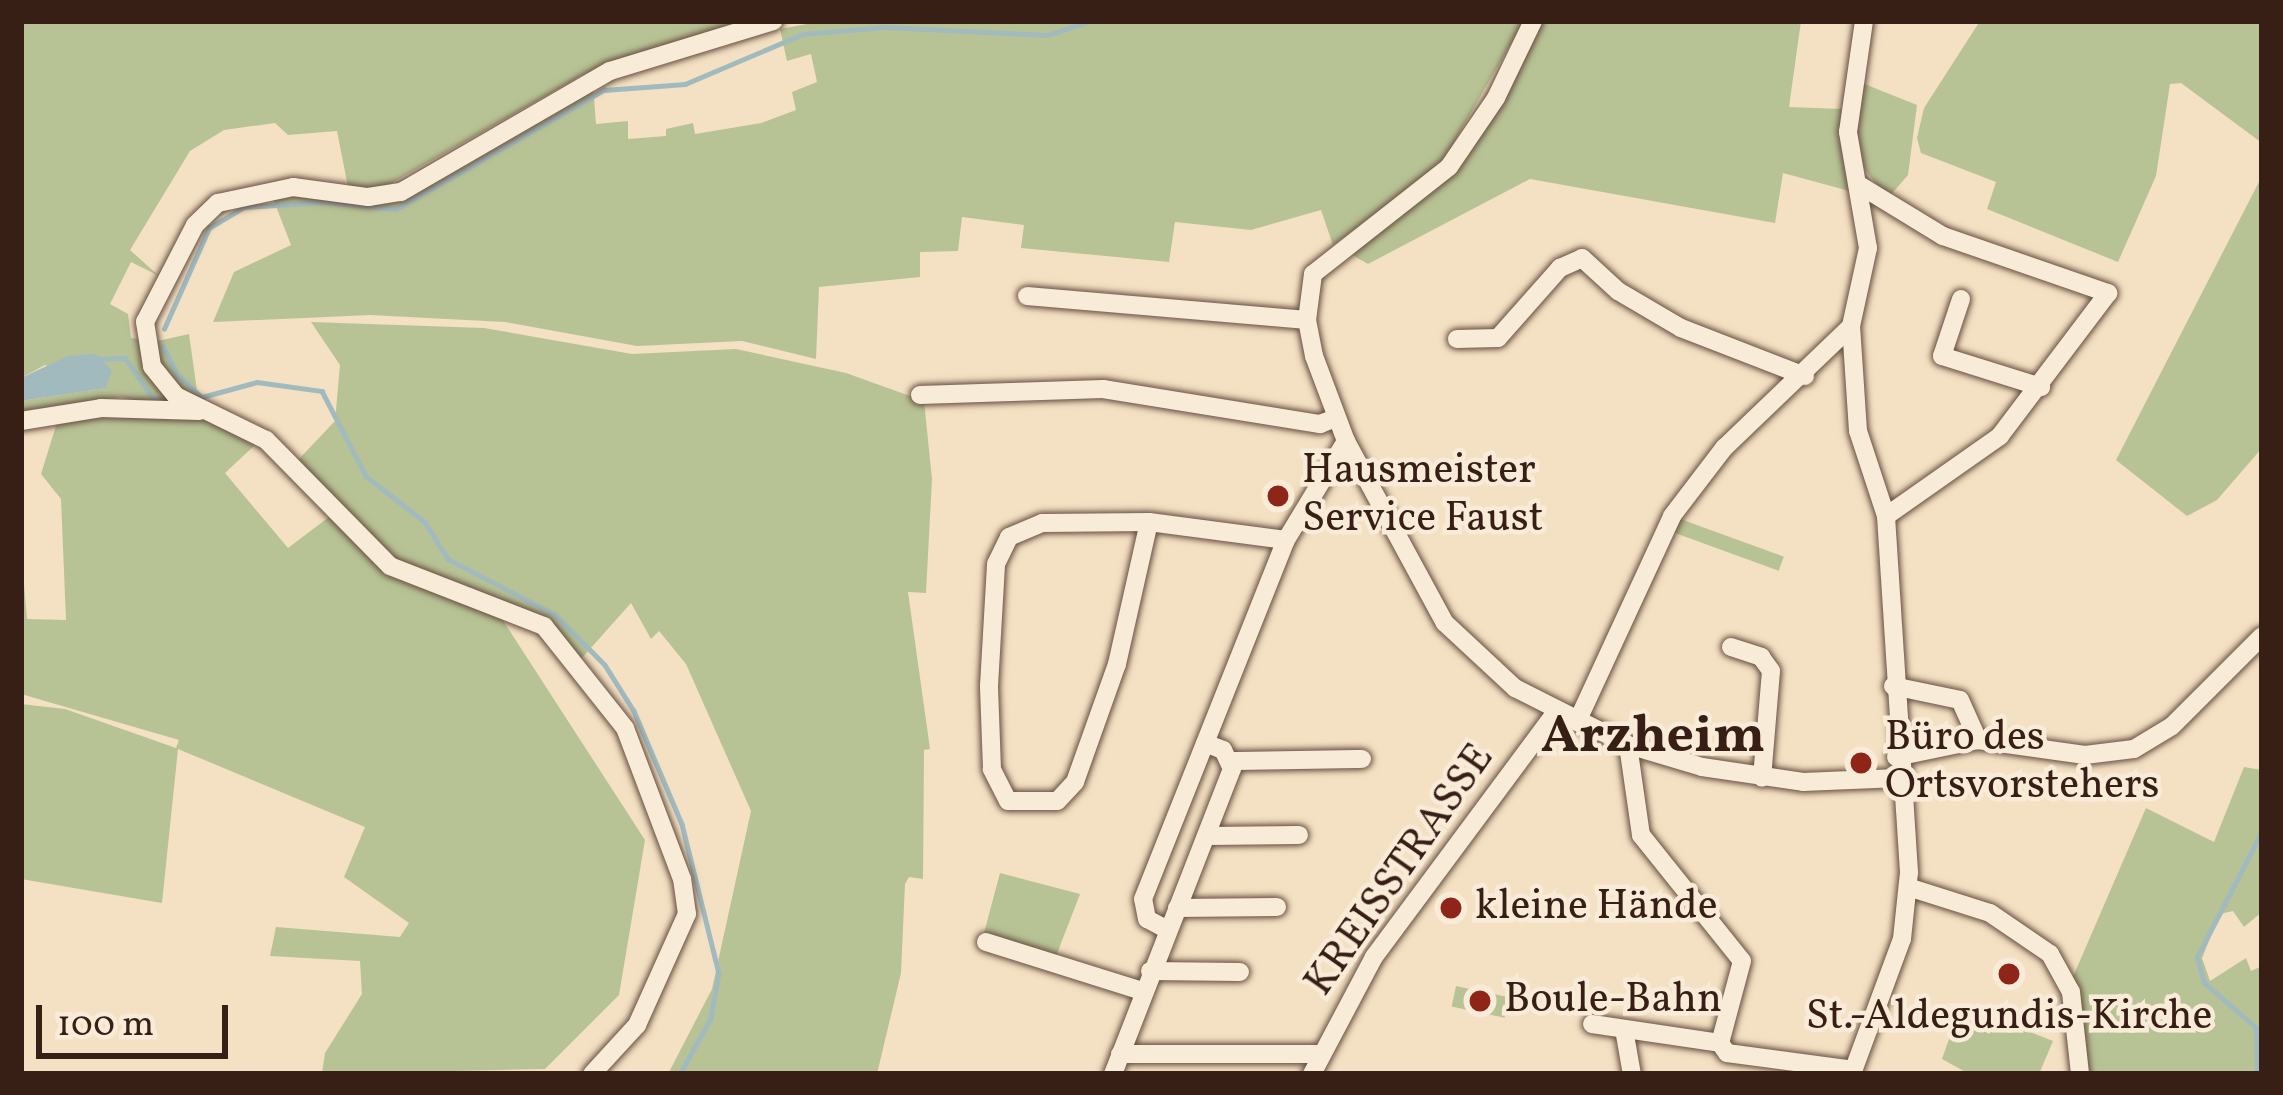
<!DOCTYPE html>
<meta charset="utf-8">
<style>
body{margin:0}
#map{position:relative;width:2283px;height:1095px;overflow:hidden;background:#f4e0c2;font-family:Vollkorn,serif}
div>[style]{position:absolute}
.green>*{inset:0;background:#b8c395;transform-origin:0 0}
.water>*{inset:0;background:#a1babe}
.stream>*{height:4.5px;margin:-2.25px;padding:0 2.25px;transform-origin:2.25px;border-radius:2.25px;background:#a1babe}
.roads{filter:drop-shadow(0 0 3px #664f41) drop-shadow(0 0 3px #664f41)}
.minor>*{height:18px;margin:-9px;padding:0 9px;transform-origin:9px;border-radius:9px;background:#f8ebd7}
.dots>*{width:33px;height:33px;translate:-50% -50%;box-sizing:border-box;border:6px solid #f8ebd7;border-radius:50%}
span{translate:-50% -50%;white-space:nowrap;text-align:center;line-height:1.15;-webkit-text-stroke:9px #f8ebd7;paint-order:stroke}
.poi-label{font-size:42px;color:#371f16}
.left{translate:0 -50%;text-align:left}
.street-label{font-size:42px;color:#371f16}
.district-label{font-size:54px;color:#371f16;font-weight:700}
.frame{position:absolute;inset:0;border:24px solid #371f16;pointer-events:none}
.scale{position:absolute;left:36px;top:1005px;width:192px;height:54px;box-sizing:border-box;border:6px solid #371f16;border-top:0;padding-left:15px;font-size:36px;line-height:42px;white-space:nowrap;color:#371f16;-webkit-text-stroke:9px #f8ebd7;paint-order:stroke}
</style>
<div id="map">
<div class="green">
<i style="clip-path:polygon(21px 21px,748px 21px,584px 74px,381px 189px,348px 187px,337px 131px,288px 135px,275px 123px,224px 130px,190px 151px,130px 250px,159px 276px,131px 262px,110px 304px,128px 314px,131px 338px,141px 339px,171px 408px,121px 397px,21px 411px,21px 401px,105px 388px,45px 365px,21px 378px)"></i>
<i style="clip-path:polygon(823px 21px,998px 22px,1524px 21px,1440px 166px,1333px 245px,1321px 210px,1251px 230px,1175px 222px,1169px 262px,1021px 248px,1024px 225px,962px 217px,958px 251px,920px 252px,920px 277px,819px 287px,816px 359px,742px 341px,637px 346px,505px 322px,370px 315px,213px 322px,234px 272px,291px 245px,272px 196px,298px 191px,375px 205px,593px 85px,596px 124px,628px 121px,628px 139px,666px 136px,666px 129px,693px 123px,695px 134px,761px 123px,796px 110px,792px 92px,817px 82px,811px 54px,787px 61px,780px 29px)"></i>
<i style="clip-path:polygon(1543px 21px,1801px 21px,1789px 107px,1842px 109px,1853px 192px,1783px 173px,1775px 223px,1530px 179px,1368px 264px,1347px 252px,1456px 172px)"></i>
<i style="clip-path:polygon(1980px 21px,2262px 21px,2262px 143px,2181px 83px,2170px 84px,2156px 176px,2118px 262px,1987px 209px,1996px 182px,1921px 153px,1917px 138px,1924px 108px)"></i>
<i style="clip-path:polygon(1857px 81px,1917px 105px,1908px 175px,1888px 198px,1857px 160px)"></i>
<i style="clip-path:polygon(2262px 176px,2262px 448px,2217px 500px,2187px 516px,2116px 460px)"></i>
<i style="clip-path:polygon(311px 322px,484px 328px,632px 354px,736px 349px,846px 373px,924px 401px,932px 479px,926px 593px,908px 592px,930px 749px,924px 750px,923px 879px,909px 877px,905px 884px,901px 973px,877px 1074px,668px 1074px,712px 989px,751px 811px,686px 664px,659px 631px,651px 639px,631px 603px,581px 659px,562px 635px,404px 568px,297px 461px,335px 421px,340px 365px)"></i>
<i style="clip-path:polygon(189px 334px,199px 405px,170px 387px,149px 343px)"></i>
<i style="clip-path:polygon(204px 413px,256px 444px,225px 473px,288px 548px,329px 517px,393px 576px,500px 616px,645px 840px,619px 995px,545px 1069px,322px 1074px,325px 1053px,362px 994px,360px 961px,270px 956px,276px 927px,400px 937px,409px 923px,344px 877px,365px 827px,178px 749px,162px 903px,21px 879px,21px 704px,65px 709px,176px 748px,179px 740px,21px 694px,21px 548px,27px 619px,66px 620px,61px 499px,41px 474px,59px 416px)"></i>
<i style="left:1672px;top:516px;width:119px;height:15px;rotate:20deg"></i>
<i style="clip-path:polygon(2244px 767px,2262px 770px,2262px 912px,2244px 927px,2233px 911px,2220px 914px,2202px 958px,2210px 981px,2246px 958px,2251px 971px,2262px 966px,2262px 1074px,2083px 1074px,2072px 979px,2146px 808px,2214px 842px)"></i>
<i style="clip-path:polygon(1000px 873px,1080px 894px,1055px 959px,984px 933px)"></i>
<i style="left:1456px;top:986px;width:54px;height:21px;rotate:12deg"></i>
<i style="clip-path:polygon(1961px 1005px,2053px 1041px,2039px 1074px,1969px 1074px,1942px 1059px)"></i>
</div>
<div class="water">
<i style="clip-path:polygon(95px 354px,112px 370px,106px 388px,21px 401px,21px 378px,68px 356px)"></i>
</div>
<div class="stream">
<i style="left:164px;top:329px;width:111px;rotate:-66deg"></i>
<i style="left:209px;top:228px;width:41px;rotate:-31deg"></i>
<i style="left:244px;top:207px;width:80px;rotate:-3.6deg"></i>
<i style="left:324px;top:202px;width:72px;rotate:5.6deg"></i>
<i style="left:396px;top:209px;width:240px;rotate:-29.8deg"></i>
<i style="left:604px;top:90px;width:81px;rotate:-4.2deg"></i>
<i style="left:685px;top:84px;width:128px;rotate:-23deg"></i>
<i style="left:803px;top:34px;width:82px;rotate:-4.9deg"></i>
<i style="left:885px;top:27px;width:163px;rotate:2.8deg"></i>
<i style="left:1048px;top:35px;width:41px;rotate:-18.4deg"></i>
<i style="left:163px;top:346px;width:33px;rotate:63deg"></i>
<i style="left:178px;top:375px;width:33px;rotate:43deg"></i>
<i style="left:202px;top:397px;width:57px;rotate:-15.3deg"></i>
<i style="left:257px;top:382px;width:66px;rotate:7.9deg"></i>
<i style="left:322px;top:391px;width:96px;rotate:62.6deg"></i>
<i style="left:366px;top:476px;width:75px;rotate:37.9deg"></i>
<i style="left:425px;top:522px;width:44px;rotate:58.1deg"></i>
<i style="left:448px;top:559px;width:122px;rotate:27.4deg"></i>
<i style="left:556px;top:615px;width:70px;rotate:45.6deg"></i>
<i style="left:605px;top:665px;width:54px;rotate:57.8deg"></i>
<i style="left:634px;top:711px;width:123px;rotate:67deg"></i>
<i style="left:682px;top:824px;width:154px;rotate:76.1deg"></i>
<i style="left:719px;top:973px;width:47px;rotate:99.9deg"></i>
<i style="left:711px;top:1019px;width:63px;rotate:119.4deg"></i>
<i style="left:96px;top:359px;width:29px;rotate:-2deg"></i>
<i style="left:125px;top:358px;width:50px;rotate:54.7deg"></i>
<i style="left:154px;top:399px;width:16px;rotate:-4deg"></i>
<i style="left:2257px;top:1074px;width:46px;rotate:-91.2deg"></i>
<i style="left:2256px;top:1028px;width:69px;rotate:-139.1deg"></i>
<i style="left:2204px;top:983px;width:27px;rotate:-105deg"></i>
<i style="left:2197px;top:957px;width:142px;rotate:-62.7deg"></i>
</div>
<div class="roads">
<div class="minor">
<i style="left:1533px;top:21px;width:85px;rotate:115.7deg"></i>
<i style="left:1496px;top:98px;width:83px;rotate:124.3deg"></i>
<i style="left:1449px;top:167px;width:173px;rotate:141.8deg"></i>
<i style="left:1313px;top:274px;width:46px;rotate:97.4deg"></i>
<i style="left:1307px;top:320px;width:37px;rotate:79deg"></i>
<i style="left:1314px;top:356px;width:91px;rotate:69.4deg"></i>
<i style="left:1346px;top:441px;width:207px;rotate:61.5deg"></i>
<i style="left:1445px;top:623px;width:96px;rotate:42.9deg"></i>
<i style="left:1515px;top:688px;width:127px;rotate:26.8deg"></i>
<i style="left:1628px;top:745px;width:77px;rotate:16.6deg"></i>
<i style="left:1702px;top:767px;width:102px;rotate:8.4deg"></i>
<i style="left:1803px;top:782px;width:96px;rotate:-2.4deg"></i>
<i style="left:1861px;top:186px;width:96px;rotate:31.4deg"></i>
<i style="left:1943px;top:236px;width:175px;rotate:19.1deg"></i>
<i style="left:2108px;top:293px;width:179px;rotate:127.1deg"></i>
<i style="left:2000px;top:436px;width:139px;rotate:144.9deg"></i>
<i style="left:1027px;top:296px;width:281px;rotate:4.9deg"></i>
<i style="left:1961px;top:299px;width:60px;rotate:108.4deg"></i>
<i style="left:1942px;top:356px;width:104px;rotate:17.4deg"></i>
<i style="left:1457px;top:339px;width:41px;rotate:-1.4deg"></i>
<i style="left:1498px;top:338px;width:94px;rotate:-48.5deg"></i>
<i style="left:1560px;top:268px;width:24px;rotate:-24deg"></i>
<i style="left:1582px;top:258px;width:49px;rotate:42.5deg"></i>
<i style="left:1618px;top:291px;width:73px;rotate:30.4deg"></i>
<i style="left:1681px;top:328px;width:133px;rotate:21.2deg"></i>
<i style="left:920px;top:395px;width:183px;rotate:-1.9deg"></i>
<i style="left:1103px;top:389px;width:220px;rotate:9.2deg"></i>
<i style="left:1320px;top:424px;width:17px;rotate:-21deg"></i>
<i style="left:21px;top:421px;width:81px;rotate:-9.2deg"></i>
<i style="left:101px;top:408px;width:98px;rotate:1.8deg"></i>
<i style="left:1149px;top:522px;width:146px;rotate:102.7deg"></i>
<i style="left:1117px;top:664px;width:125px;rotate:109.6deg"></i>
<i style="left:1075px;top:782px;width:26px;rotate:133deg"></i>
<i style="left:1057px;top:801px;width:49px;rotate:180deg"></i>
<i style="left:1008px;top:801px;width:36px;rotate:-117deg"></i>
<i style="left:992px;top:769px;width:83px;rotate:-92.1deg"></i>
<i style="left:989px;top:686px;width:122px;rotate:-86.7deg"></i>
<i style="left:996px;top:564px;width:30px;rotate:-64deg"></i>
<i style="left:1009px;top:537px;width:36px;rotate:-23deg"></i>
<i style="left:1042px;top:523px;width:107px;rotate:-0.5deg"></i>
<i style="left:1149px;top:522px;width:138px;rotate:7.5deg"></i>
<i style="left:1731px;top:647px;width:32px;rotate:18deg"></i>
<i style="left:1761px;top:657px;width:17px;rotate:54deg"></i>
<i style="left:1771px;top:671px;width:107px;rotate:94.8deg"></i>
<i style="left:1893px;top:686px;width:68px;rotate:11.8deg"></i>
<i style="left:1960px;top:700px;width:44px;rotate:65.8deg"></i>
<i style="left:1577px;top:722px;width:227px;rotate:-65.2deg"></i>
<i style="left:1672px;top:516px;width:86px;rotate:-52.6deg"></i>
<i style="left:1724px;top:448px;width:176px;rotate:-43.8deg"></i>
<i style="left:1628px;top:745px;width:91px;rotate:81.8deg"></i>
<i style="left:1641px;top:835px;width:161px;rotate:51.3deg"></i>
<i style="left:1742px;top:961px;width:85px;rotate:105deg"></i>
<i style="left:1720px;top:1043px;width:12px;rotate:55deg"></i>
<i style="left:1727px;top:1053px;width:128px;rotate:7.6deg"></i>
<i style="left:1896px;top:757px;width:84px;rotate:-11.7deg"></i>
<i style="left:1978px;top:740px;width:108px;rotate:8deg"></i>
<i style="left:2085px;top:755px;width:49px;rotate:-7deg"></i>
<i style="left:2134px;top:749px;width:44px;rotate:-31.2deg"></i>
<i style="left:2172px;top:726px;width:127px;rotate:-45deg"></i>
<i style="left:1232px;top:761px;width:130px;rotate:-0.9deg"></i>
<i style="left:1208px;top:836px;width:91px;rotate:-0.6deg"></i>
<i style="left:1908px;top:887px;width:86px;rotate:17.6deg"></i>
<i style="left:1990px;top:913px;width:73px;rotate:34.3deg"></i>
<i style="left:2050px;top:954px;width:43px;rotate:61.1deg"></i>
<i style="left:2071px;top:992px;width:82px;rotate:83.7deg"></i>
<i style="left:1177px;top:908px;width:100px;rotate:-0.6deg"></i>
<i style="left:1166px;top:929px;width:21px;rotate:-152deg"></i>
<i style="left:1147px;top:919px;width:20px;rotate:-101deg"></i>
<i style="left:1143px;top:899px;width:386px;rotate:-68.3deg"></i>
<i style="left:1286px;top:540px;width:116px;rotate:-58.8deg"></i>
<i style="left:986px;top:942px;width:164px;rotate:17.4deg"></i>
<i style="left:1150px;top:971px;width:90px;rotate:0.6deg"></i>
<i style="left:1592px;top:1024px;width:129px;rotate:8.4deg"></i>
<i style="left:1625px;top:1035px;width:40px;rotate:80deg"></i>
<i style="left:1120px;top:1054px;width:199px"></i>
<i style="left:592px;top:1074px;width:67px;rotate:-47.4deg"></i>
<i style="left:637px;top:1025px;width:122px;rotate:-65.8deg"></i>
<i style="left:687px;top:914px;width:35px;rotate:-98deg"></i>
<i style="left:682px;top:879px;width:161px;rotate:-110.7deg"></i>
<i style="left:625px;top:728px;width:130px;rotate:-128.5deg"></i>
<i style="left:544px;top:626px;width:165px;rotate:-158.7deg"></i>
<i style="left:390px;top:566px;width:177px;rotate:-134.5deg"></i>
<i style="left:266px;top:440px;width:100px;rotate:-153.9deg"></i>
<i style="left:176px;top:396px;width:38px;rotate:-129deg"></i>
<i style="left:152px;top:366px;width:45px;rotate:-99deg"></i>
<i style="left:145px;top:322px;width:109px;rotate:-62.7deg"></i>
<i style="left:195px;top:225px;width:32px;rotate:-44deg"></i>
<i style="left:218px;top:203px;width:77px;rotate:-12deg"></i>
<i style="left:293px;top:187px;width:76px;rotate:7.6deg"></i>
<i style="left:368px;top:197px;width:33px;rotate:-9deg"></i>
<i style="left:401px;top:192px;width:241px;rotate:-30.1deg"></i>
<i style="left:610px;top:71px;width:171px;rotate:-17deg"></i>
<i style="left:1113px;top:1074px;width:327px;rotate:-68.7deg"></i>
<i style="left:1232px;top:769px;width:21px;rotate:-115deg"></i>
<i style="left:1223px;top:750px;width:19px;rotate:-159deg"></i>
<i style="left:1312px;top:1074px;width:132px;rotate:-62.1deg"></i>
<i style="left:1374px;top:957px;width:305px;rotate:-53.4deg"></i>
<i style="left:1852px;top:1074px;width:144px;rotate:-69.7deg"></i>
<i style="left:1902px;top:939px;width:67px;rotate:-84deg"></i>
<i style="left:1909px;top:872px;width:357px;rotate:-93.7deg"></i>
<i style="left:1886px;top:516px;width:89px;rotate:-108.2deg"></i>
<i style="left:1858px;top:431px;width:105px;rotate:-93.8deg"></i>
<i style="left:1851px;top:326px;width:80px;rotate:-77.7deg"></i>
<i style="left:1868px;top:248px;width:118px;rotate:-99.8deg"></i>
<i style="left:1848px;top:132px;width:112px;rotate:-81.8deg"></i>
</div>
</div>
<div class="dots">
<i style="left:1278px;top:496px;background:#8f2418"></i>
<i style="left:1861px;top:763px;background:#8f2418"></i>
<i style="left:1451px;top:908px;background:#8f2418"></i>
<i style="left:2009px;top:974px;background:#8f2418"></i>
<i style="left:1480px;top:1001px;background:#8f2418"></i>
</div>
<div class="poi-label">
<span class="left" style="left:1302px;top:496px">Hausmeister<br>Service Faust</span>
<span class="left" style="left:1885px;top:763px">Büro des<br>Ortsvorstehers</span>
<span class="left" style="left:1475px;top:908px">kleine Hände</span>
<span class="left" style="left:1504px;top:1001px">Boule-Bahn</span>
<span style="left:2009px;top:1018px">St.-Aldegundis-Kirche</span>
</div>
<div class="street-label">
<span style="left:1401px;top:871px;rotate:-55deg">KREISSTRASSE</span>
</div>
<div class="district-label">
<span style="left:1653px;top:738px">Arzheim</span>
</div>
<div class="frame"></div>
<div class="scale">100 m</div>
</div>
